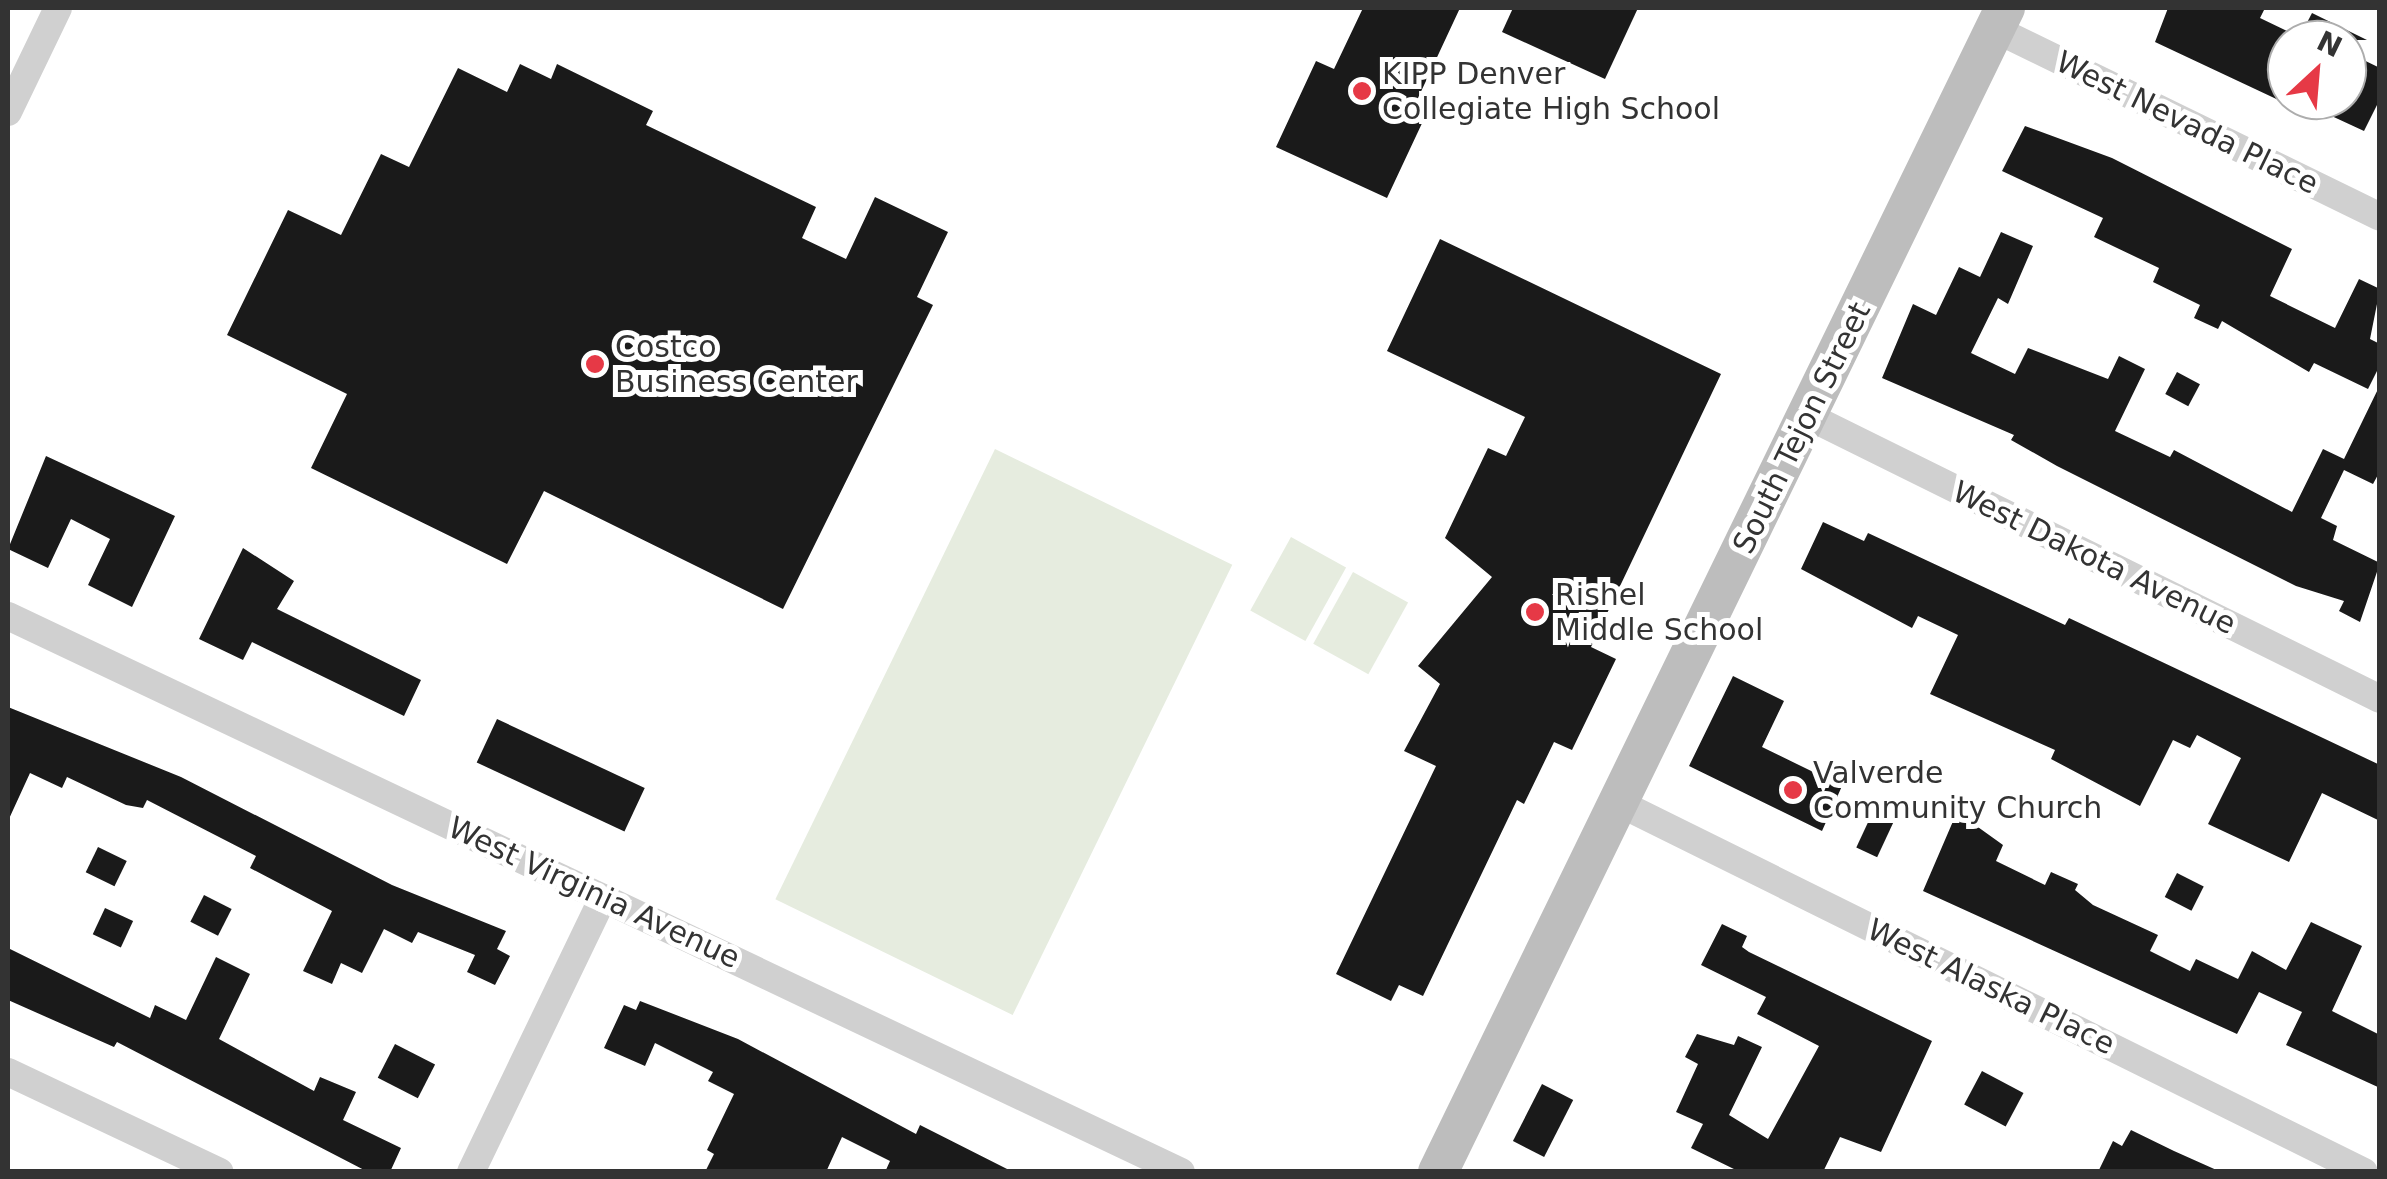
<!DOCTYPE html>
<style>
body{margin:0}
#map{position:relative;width:2387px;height:1179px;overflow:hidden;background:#fff;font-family:"DejaVu Sans",sans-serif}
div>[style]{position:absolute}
.green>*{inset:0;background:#e6ecdf;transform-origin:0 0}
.building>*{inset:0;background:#1a1a1a;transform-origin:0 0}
.street>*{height:28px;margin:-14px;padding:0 14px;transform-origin:14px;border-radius:14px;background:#d0d0d0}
.secondary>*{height:40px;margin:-20px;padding:0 20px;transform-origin:20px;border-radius:20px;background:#bdbdbd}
.dots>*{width:28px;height:28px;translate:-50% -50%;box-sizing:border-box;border:5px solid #fff;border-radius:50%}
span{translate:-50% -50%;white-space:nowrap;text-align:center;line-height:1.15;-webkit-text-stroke:10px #fff;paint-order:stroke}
.poi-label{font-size:30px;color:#333}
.left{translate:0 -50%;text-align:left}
.street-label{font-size:30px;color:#333}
.frame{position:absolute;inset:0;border:10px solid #333;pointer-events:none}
.north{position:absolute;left:2267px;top:20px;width:100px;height:100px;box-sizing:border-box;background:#fff;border:2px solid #adadad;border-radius:50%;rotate:26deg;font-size:28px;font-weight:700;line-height:40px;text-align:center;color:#333}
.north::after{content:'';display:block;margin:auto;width:35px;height:45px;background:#e63946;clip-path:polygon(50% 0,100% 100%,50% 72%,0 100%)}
</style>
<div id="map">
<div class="green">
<i style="left:995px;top:449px;width:264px;height:501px;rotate:26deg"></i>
<i style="left:1291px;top:537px;width:63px;height:84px;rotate:29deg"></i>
<i style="left:1353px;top:572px;width:63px;height:82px;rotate:29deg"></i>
</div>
<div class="building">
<i style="clip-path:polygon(1363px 8px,1460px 8px,1411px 113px,1424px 119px,1387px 198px,1276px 147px,1316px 61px,1334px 69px)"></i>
<i style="clip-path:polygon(1513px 8px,1638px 8px,1605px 79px,1502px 32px)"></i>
<i style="clip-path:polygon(2168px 8px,2265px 8px,2260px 18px,2287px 31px,2287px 104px,2155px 42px)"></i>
<i style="clip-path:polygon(2312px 13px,2367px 40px,2298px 40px)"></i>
<i style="clip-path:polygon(2347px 52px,2380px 68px,2380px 99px,2364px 131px,2297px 100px,2347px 100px)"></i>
<i style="clip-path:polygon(520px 64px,551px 79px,557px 64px,653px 111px,646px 125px,816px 207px,802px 238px,846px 259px,875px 197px,948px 232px,917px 297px,933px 305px,783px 609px,544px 491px,507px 564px,311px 468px,347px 394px,227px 335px,288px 210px,341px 235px,381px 154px,409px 167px,458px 68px,507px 92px)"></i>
<i style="clip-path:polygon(2025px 126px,2112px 158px,2292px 249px,2270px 296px,2335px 328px,2359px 279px,2380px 289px,2370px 339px,2380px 344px,2380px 365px,2368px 389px,2314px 363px,2309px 372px,2222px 321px,2218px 329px,2194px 318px,2200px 305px,2153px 282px,2159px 268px,2094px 237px,2103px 218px,2002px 171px)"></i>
<i style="clip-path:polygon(2001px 232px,2033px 246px,2008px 304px,1998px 298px,1971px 353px,2015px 374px,2028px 348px,2108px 379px,2119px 356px,2145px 369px,2115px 431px,2170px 457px,2174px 450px,2292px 512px,2323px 449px,2344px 459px,2380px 385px,2380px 471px,2373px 484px,2344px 470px,2321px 518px,2337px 526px,2333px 540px,2380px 563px,2360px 622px,2339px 611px,2344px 601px,2296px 586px,2057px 466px,2011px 440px,2014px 435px,1882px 378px,1913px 304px,1936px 315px,1959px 267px,1980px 277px)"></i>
<i style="clip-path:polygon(1440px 239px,1721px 374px,1591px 647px,1616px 659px,1572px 750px,1554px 742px,1524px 804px,1517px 800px,1423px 996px,1399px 985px,1391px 1001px,1336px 974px,1436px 766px,1404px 751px,1440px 684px,1418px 666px,1492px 577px,1445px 538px,1488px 448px,1506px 456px,1525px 417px,1387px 351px)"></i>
<i style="left:2177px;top:372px;width:26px;height:25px;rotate:28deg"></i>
<i style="clip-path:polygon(46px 456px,175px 516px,132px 607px,88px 585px,110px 539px,71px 519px,48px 568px,8px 549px)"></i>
<i style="clip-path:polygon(1823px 522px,1864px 541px,1868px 533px,2065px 625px,2069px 618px,2380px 765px,2380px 821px,2322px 793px,2289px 862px,2208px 824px,2241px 758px,2197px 735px,2190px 748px,2173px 740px,2140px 806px,2051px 759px,2055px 750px,1930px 694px,1958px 635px,1918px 616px,1912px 628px,1801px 569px)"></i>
<i style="clip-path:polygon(243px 548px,294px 581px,277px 609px,421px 680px,404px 716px,252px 642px,243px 660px,199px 639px)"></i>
<i style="clip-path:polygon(1733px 676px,1784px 701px,1762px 747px,1842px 786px,1822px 831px,1689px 766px)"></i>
<i style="clip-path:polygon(8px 707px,181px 777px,392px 885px,506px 931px,497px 949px,510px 956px,495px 985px,467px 972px,475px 955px,418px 932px,412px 943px,384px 929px,362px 973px,341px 963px,332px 984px,303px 971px,332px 911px,250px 868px,256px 856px,147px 800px,143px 808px,126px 805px,67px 777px,62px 788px,30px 773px,8px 821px)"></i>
<i style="left:497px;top:719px;width:163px;height:48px;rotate:25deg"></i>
<i style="left:1877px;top:803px;width:23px;height:49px;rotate:25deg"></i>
<i style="clip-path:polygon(1957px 812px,2003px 845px,1996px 861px,2045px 885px,2051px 872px,2078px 884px,2075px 890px,2093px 905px,2158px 935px,2150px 951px,2190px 971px,2196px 959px,2238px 979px,2252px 951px,2286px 970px,2311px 922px,2362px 946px,2332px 1011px,2380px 1035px,2380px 1088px,2286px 1045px,2302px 1012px,2259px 992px,2237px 1034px,1923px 891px)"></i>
<i style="left:98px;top:847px;width:32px;height:28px;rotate:26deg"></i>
<i style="left:2177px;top:873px;width:30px;height:27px;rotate:27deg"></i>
<i style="left:204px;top:895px;width:31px;height:30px;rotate:27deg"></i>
<i style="left:105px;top:908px;width:31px;height:29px;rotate:25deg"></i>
<i style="clip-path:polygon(1722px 924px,1747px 936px,1742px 947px,1749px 952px,1932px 1041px,1881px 1152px,1840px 1137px,1823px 1172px,1740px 1172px,1691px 1148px,1703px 1124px,1676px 1112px,1698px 1064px,1685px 1057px,1697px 1034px,1734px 1045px,1738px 1036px,1762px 1047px,1729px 1115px,1768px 1139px,1819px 1046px,1757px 1014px,1766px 997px,1701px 965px)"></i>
<i style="clip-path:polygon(8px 948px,150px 1018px,155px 1005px,186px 1020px,216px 957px,250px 974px,219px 1039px,314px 1091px,320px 1077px,356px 1092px,343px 1120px,401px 1148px,390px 1172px,368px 1172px,117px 1042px,114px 1047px,8px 1000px)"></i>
<i style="clip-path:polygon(640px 1001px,738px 1039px,916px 1134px,920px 1125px,1013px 1172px,885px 1172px,890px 1161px,842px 1137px,826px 1172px,705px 1172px,714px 1154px,707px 1150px,734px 1094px,708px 1081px,713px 1072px,655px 1043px,645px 1066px,604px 1048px,624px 1005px,636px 1010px)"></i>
<i style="left:395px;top:1044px;width:45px;height:38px;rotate:27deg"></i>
<i style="left:1982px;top:1071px;width:47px;height:38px;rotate:28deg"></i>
<i style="left:1542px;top:1084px;width:35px;height:64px;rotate:27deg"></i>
<i style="clip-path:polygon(2131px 1130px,2174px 1151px,2221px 1172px,2098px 1172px,2113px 1141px,2122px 1146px)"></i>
</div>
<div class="street">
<i style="left:1995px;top:29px;width:428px;rotate:26deg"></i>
<i style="left:8px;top:112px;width:115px;rotate:-64.3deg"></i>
<i style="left:1808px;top:416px;width:638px;rotate:26.32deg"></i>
<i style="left:8px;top:616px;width:1298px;rotate:25.36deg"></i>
<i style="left:1619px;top:803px;width:831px;rotate:26.35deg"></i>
<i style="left:8px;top:1072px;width:234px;rotate:25.3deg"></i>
<i style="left:471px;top:1172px;width:304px;rotate:-64.3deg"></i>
</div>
<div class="secondary">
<i style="left:1438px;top:1172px;width:1295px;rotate:-64.03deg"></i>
</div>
<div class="dots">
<i style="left:1362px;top:91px;background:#e63946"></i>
<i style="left:595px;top:364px;background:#e63946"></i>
<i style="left:1535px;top:612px;background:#e63946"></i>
<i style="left:1793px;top:790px;background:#e63946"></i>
</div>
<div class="poi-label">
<span class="left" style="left:1382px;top:91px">KIPP Denver<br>Collegiate High School</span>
<span class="left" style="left:615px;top:364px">Costco<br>Business Center</span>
<span class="left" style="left:1555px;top:612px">Rishel<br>Middle School</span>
<span class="left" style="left:1813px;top:790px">Valverde<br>Community Church</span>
</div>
<div class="street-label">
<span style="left:2187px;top:123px;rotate:26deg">West Nevada Place</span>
<span style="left:1802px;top:428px;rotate:-64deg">South Tejon Street</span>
<span style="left:2094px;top:558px;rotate:26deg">West Dakota Avenue</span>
<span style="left:594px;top:893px;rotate:25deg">West Virginia Avenue</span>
<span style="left:1991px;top:987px;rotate:26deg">West Alaska Place</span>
</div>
<div class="frame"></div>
<div class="north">N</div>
</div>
